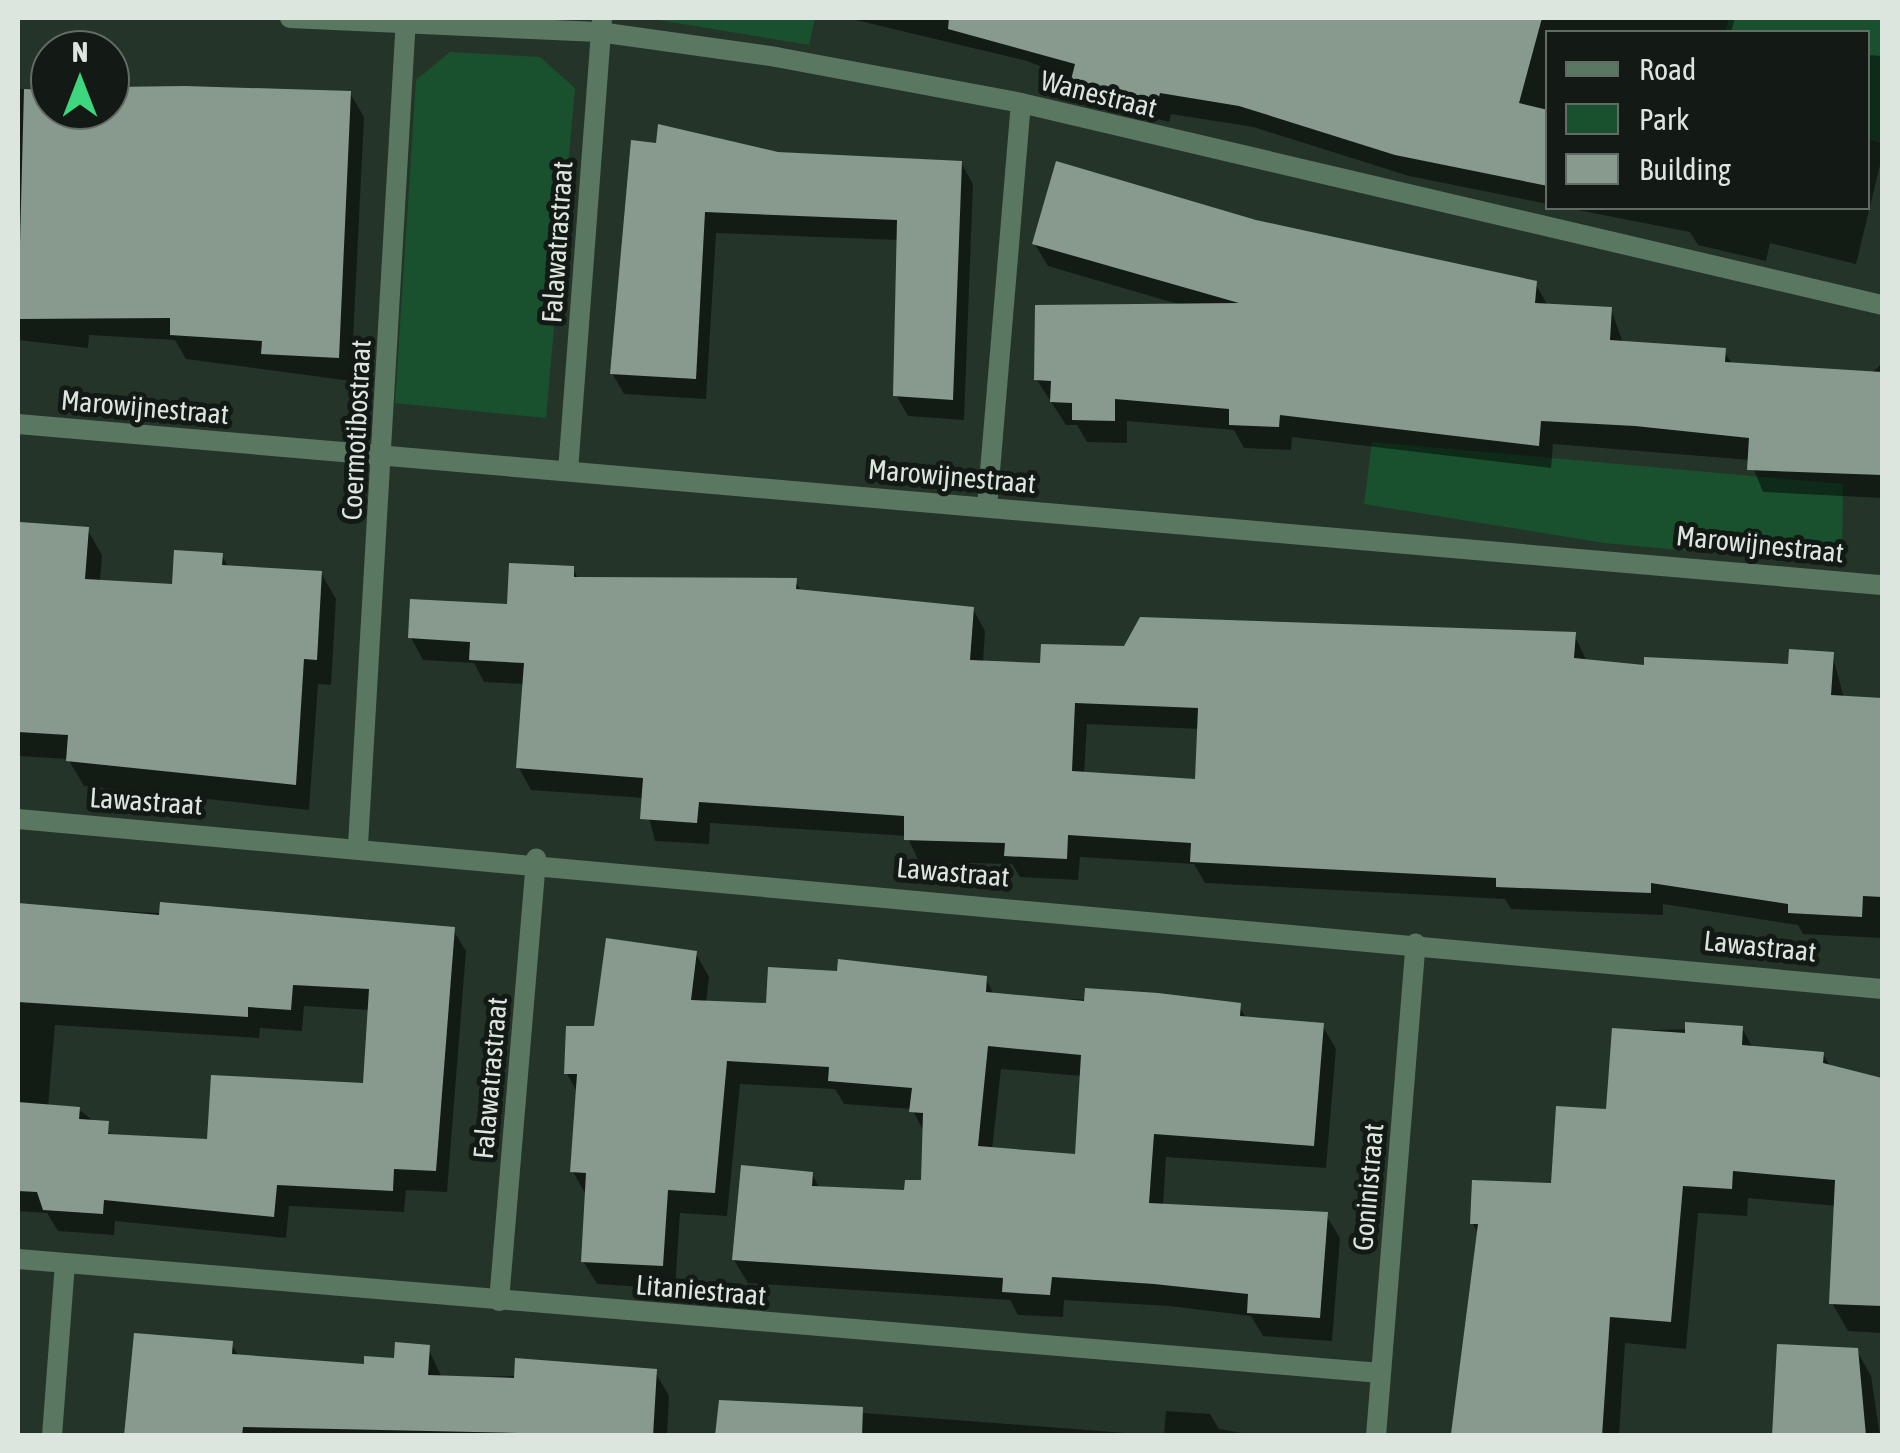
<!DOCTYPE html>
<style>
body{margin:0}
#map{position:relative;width:1900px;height:1453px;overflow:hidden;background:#253429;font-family:"Asap Condensed",sans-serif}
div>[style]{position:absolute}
.green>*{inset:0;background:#19512e}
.shadow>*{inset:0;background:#0007}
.building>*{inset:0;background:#889a8d}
.street>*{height:20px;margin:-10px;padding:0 10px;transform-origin:10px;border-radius:10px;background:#597761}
span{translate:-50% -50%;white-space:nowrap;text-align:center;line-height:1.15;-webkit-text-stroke:10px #131a15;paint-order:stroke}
.street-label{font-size:28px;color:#dce5de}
.frame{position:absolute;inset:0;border:20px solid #dce5de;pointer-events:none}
.legend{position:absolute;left:1545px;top:30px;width:325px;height:180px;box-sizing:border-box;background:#131a15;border:2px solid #636b65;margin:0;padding:12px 18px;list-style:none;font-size:30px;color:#dce5de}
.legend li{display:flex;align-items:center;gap:20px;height:50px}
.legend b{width:50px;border:2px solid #636b65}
.north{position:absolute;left:30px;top:30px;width:100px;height:100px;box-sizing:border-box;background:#131a15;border:2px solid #636b65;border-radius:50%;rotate:0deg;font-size:28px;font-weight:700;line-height:40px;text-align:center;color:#dce5de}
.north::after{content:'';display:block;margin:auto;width:35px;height:45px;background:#3ed77d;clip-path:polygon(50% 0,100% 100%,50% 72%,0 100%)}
</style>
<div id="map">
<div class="green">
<i style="clip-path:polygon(647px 18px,815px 18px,809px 45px)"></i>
<i style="clip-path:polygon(1729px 18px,1882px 18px,1881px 143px,1868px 139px,1868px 32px,1725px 32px)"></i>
<i style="clip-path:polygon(450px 52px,540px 57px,575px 88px,546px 418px,395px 403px,416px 80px)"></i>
<i style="clip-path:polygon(1372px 442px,1843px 484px,1842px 565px,1604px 543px,1364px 504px)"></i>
</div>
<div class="shadow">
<i style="clip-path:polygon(847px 18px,1735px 18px,1731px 32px,1548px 32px,1548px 204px,1409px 176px,1253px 127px,1171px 114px,1169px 122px,1086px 101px,1073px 79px,1027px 61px)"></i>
<i style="clip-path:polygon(1868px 55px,1882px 56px,1882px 157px,1856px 264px,1770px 243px,1766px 261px,1698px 245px,1690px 232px,1567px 208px,1868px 208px)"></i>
<i style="clip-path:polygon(18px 89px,50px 90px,50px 110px,110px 110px,110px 90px,350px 93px,364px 117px,351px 381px,186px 359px,175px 340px,89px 335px,88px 348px,18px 340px)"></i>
<i style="clip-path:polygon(659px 145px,961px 163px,973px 184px,964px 420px,908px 416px,896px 395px,899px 240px,716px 233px,706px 399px,624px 394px,612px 373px)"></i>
<i style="clip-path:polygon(1255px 223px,1535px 283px,1548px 306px,1611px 309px,1623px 343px,1724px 351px,1733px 365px,1871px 373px,1882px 364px,1882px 498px,1763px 492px,1750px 460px,1553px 444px,1551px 468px,1292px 437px,1291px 450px,1244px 448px,1234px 430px,1127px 421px,1127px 443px,1087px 442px,1077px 425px,1066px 425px,1037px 380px,1181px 305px,1048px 266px,1034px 243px)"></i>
<i style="clip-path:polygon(18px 529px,87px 529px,102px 555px,100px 582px,174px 587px,222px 556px,229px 568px,321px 573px,336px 599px,331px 685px,318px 684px,309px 810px,84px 786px,68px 759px,18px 756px)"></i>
<i style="clip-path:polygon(evenodd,573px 569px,579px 580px,795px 581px,802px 592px,973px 609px,985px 631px,983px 663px,1042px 665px,1126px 648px,1574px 634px,1587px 662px,1646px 668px,1790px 667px,1832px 654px,1844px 698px,1882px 698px,1882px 938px,1803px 934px,1798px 925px,1663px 904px,1663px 915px,1511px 909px,1505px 899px,1205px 883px,1194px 864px,1080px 857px,1078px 880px,1020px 877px,1012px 864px,919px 862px,907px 836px,710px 823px,709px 844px,655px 841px,644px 798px,531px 790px,519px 768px,525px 684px,484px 682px,474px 663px,423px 660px,411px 638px,510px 606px,573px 569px,1087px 724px,1200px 729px,1197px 781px,1084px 775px,1087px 724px)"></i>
<i style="clip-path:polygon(evenodd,18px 905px,453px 930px,466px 951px,447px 1192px,406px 1190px,404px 1212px,289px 1206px,286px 1238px,115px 1221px,114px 1235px,58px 1231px,47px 1213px,18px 1211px,18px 905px,304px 1006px,370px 1010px,365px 1086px,209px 1141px,115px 1137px,78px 1109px,48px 1107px,55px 1025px,259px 1038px,260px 1028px,302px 1031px,304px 1006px)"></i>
<i style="clip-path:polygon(evenodd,696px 954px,709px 977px,706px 1003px,768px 1005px,985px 978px,995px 996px,1239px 1006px,1247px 1019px,1322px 1025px,1336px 1049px,1326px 1168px,1166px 1157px,1163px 1206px,1326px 1215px,1340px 1238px,1332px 1341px,1263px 1336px,1251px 1316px,1169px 1306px,1064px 1300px,1063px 1317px,1018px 1315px,1010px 1300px,748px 1283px,734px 1260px,812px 1174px,820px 1189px,907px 1193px,923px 1182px,925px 1134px,912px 1109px,844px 1104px,835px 1089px,740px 1084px,727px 1216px,680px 1213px,675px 1289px,597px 1284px,583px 1261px,586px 1195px,573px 1172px,578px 1093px,567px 1074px,596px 1028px,696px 954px,1001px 1069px,1082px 1076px,1077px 1156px,992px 1150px,1001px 1069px)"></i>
<i style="clip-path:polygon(1742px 1028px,1753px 1048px,1823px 1054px,1831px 1068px,1882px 1080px,1882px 1333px,1848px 1331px,1832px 1303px,1837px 1206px,1748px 1198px,1747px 1216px,1698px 1213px,1686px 1349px,1625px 1343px,1619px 1435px,1626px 1436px,1455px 1436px,1479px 1235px,1473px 1224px,1553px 1186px,1609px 1112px,1614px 1031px)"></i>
<i style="clip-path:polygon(231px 1343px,239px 1357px,366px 1367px,428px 1348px,442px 1378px,655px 1372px,669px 1396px,667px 1436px,127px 1436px)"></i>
<i style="clip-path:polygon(1857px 1351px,1871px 1376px,1880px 1436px,1774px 1436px)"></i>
<i style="clip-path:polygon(721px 1402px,1152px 1435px,1164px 1435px,1166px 1411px,1210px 1414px,1219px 1429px,1260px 1436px,718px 1436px)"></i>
</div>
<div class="building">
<i style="clip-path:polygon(949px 18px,1542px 18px,1519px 103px,1548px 110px,1548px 186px,1395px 155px,1239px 106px,1160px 93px,1158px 101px,1071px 80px,1075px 64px,948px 29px)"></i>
<i style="clip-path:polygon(185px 86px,351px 91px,339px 358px,261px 354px,262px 341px,170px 335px,170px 318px,18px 319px,24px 89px,50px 90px,50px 110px,110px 110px,110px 87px)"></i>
<i style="clip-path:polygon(658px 124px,778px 152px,962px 161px,953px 400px,893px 396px,897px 220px,705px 212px,696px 379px,610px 374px,631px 140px,656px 143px)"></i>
<i style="clip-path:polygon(1056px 161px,1256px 220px,1537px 281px,1535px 303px,1612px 307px,1610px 340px,1726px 348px,1725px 362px,1882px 372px,1882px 475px,1747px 470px,1749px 438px,1635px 426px,1541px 421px,1539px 446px,1280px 415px,1279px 427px,1229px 425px,1229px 409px,1115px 399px,1115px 421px,1072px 420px,1072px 403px,1050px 402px,1051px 381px,1034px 380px,1035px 305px,1239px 303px,1032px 244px)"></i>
<i style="clip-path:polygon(20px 522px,89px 527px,85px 579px,172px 584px,174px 550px,223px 553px,222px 565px,322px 571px,317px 660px,304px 659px,296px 785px,66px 761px,68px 735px,18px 732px)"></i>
<i style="clip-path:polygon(evenodd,509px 563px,574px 566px,574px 577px,797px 578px,796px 589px,974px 607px,970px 660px,1040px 663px,1041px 644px,1124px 646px,1140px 617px,1576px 632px,1574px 658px,1644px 665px,1644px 657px,1788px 664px,1789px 649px,1834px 652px,1831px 695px,1882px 698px,1882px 897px,1863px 896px,1862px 917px,1788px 913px,1788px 904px,1651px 883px,1651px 893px,1496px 887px,1496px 878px,1190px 862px,1191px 843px,1068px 835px,1067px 859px,1004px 856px,1005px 843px,904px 840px,904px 816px,699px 802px,697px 823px,640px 819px,643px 778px,516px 768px,524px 663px,469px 660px,470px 642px,408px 638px,410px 599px,507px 604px,509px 563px,1075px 703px,1198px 708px,1195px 779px,1072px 771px,1075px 703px)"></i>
<i style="clip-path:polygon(160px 902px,455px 927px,436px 1171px,394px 1169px,393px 1191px,277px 1185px,274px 1217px,104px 1200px,103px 1214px,43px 1210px,37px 1192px,18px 1191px,18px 1102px,80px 1107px,79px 1119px,109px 1121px,108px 1134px,207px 1139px,211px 1075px,363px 1083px,369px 989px,293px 985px,291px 1010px,248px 1007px,248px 1017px,18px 1002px,18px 903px,159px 915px)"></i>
<i style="clip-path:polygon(evenodd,606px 938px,697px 951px,691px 1000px,766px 1003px,768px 967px,837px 971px,838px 959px,987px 976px,986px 992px,1084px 1001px,1085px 988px,1158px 993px,1241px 1003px,1240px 1016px,1324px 1023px,1314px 1146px,1154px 1134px,1149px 1203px,1328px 1212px,1320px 1318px,1247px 1313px,1248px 1294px,1154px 1284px,1052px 1277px,1050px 1295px,1002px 1292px,1003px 1278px,732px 1260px,741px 1165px,813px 1172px,812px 1186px,904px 1190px,905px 1180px,921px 1180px,923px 1113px,909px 1112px,912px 1088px,828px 1081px,829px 1067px,727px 1061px,715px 1193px,668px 1190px,663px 1266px,581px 1262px,586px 1173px,570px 1172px,577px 1074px,564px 1074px,566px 1026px,594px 1026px,606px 938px,988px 1046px,1081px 1055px,1075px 1154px,978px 1146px,988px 1046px)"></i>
<i style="clip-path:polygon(1685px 1022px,1743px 1026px,1742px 1045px,1824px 1052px,1823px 1063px,1882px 1078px,1882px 1306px,1829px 1304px,1835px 1180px,1733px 1171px,1732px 1189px,1683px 1186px,1671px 1322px,1610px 1317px,1602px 1436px,1451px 1434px,1478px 1224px,1470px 1224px,1472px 1180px,1551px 1183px,1556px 1106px,1606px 1109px,1612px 1028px,1685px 1033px)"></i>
<i style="clip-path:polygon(134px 1333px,233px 1341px,232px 1354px,364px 1364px,364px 1356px,394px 1358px,395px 1342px,430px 1345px,428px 1375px,514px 1378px,515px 1358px,657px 1369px,653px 1436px,243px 1427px,242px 1436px,124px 1436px)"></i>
<i style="clip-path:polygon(1777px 1344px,1858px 1348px,1866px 1436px,1772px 1436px)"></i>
<i style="clip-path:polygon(719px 1400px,863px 1407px,862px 1436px,715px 1436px)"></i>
</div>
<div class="street">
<i style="left:290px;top:18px;width:309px;rotate:2.6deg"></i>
<i style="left:599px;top:32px;width:179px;rotate:8deg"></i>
<i style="left:776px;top:57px;width:249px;rotate:10.6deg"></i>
<i style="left:1021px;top:103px;width:884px;rotate:13.2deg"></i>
<i style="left:18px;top:424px;width:1871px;rotate:4.94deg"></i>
<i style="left:568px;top:471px;width:454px;rotate:-85.7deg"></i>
<i style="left:987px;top:507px;width:405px;rotate:-85.2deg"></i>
<i style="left:18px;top:819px;width:1872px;rotate:5.21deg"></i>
<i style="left:358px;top:845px;width:828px;rotate:-86.68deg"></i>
<i style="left:18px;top:1259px;width:1367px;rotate:4.78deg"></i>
<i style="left:499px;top:1301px;width:444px;rotate:-85.2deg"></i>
<i style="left:52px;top:1436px;width:173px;rotate:-85.7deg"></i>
<i style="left:1376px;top:1436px;width:494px;rotate:-85.4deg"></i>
</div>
<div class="street-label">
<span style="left:1099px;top:94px;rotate:14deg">Wanestraat</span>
<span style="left:557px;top:242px;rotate:-86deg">Falawatrastraat</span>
<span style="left:145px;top:407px;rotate:5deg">Marowijnestraat</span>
<span style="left:356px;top:430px;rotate:-87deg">Coermotibostraat</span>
<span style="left:952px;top:476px;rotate:5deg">Marowijnestraat</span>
<span style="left:1760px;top:544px;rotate:6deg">Marowijnestraat</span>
<span style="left:146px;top:801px;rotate:4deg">Lawastraat</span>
<span style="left:953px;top:872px;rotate:5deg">Lawastraat</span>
<span style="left:1760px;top:946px;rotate:6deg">Lawastraat</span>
<span style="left:490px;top:1078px;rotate:-85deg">Falawatrastraat</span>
<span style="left:1368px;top:1187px;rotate:-85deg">Goninistraat</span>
<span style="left:701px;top:1290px;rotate:5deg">Litaniestraat</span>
</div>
<div class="frame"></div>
<ul class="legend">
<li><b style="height:12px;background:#597761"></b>Road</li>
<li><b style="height:28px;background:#19512e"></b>Park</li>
<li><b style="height:28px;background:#889a8d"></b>Building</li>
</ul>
<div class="north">N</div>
</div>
